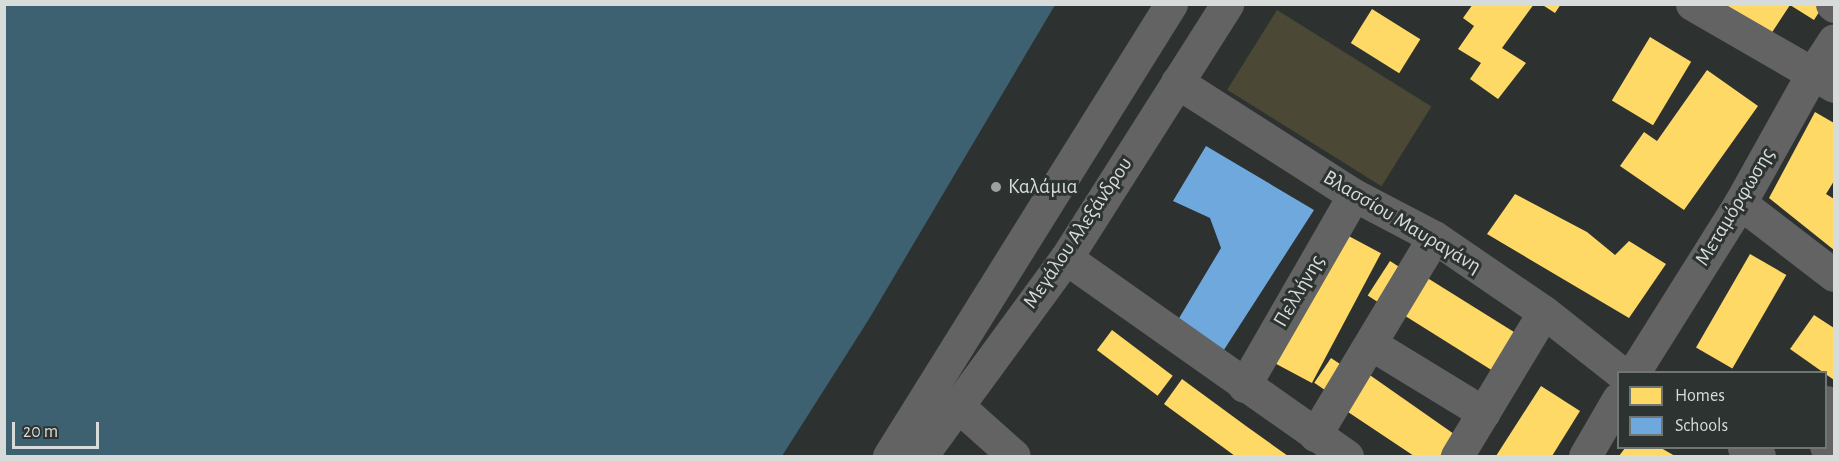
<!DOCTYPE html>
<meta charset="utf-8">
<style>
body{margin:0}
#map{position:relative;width:1839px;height:461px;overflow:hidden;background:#2d3230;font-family:"Alegreya Sans",sans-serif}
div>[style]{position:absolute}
.green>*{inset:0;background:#4b4935;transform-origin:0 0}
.water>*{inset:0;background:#3e6172}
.homes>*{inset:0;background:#ffd966;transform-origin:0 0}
.schools>*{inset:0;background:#6fa8dc}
.street>*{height:33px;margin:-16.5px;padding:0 16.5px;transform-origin:16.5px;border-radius:16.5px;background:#626362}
.dots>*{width:16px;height:16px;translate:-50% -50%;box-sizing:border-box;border:3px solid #2c3330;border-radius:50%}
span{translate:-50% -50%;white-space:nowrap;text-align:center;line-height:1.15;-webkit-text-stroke:6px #2c3330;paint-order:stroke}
.poi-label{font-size:21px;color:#d7dbd9}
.left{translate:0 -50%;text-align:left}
.street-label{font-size:21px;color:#d7dbd9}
.frame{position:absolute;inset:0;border:6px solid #d7dbd9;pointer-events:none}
.legend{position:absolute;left:1617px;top:371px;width:210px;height:78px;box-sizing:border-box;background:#2c3330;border:2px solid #707674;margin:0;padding:8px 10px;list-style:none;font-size:18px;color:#d7dbd9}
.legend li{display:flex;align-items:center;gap:12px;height:30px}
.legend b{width:30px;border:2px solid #707674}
.scale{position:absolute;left:12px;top:422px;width:87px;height:27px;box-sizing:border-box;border:3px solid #d7dbd9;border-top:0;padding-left:8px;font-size:18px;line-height:21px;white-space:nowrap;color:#d7dbd9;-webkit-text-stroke:4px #2c3330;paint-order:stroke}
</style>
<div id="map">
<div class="green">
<i style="left:1277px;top:10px;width:182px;height:94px;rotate:32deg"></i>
</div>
<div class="water">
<i style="clip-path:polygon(4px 5px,5px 4px,1055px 5px,869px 319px,782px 456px,5px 456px)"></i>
</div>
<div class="homes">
<i style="clip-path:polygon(1473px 4px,1534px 4px,1502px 48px,1526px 63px,1498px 99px,1470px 79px,1481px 63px,1458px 49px,1474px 26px,1463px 18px)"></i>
<i style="clip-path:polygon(1541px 4px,1561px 4px,1555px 13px)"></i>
<i style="clip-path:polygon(1713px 4px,1814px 4px,1821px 9px,1814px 20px,1790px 5px,1767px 40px)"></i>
<i style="left:1372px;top:9px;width:57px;height:40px;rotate:32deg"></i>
<i style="left:1650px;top:37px;width:48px;height:74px;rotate:31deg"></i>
<i style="clip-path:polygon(1707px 70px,1758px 106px,1684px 210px,1620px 166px,1644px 132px,1657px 141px)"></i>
<i style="clip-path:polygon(1815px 112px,1834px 123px,1834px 181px,1826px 194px,1834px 199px,1834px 250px,1769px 198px)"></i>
<i style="clip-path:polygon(1515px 194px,1587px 232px,1615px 255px,1629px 241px,1666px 264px,1629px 318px,1487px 234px)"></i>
<i style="left:1343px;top:233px;width:43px;height:147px;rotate:28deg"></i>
<i style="left:1750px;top:254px;width:42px;height:108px;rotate:30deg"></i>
<i style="left:1390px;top:261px;width:24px;height:41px;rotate:33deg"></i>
<i style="left:1421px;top:274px;width:112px;height:44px;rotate:32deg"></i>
<i style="clip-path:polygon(1814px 315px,1834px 328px,1834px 380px,1790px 349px)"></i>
<i style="left:1112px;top:330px;width:76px;height:25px;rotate:37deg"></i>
<i style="left:1331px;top:358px;width:23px;height:30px;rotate:34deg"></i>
<i style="clip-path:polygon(1364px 371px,1454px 434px,1440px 456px,1414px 456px,1339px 406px)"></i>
<i style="clip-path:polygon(1182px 379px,1246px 426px,1288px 456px,1235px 456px,1164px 404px)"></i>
<i style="clip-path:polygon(1541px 386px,1580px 411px,1552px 456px,1496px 456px)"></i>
<i style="clip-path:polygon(1625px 448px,1661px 448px,1675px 456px,1619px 456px)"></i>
</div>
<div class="schools">
<i style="clip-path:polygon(1206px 146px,1314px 210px,1220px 356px,1175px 325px,1221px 248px,1210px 218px,1173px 201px)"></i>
</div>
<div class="street">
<i style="left:1692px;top:4px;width:164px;rotate:30deg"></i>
<i style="left:1832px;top:4px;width:3px;rotate:45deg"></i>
<i style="left:1177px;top:82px;width:210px;rotate:32.6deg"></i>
<i style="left:1354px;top:195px;width:90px;rotate:27.7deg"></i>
<i style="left:1434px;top:237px;width:133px;rotate:34.3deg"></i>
<i style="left:1544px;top:312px;width:97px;rotate:38.3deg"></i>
<i style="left:1740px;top:203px;width:118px;rotate:37.5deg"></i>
<i style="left:1066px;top:258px;width:344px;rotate:35.2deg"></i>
<i style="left:1371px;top:344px;width:132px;rotate:31.4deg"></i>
<i style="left:1634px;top:372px;width:199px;rotate:-57.9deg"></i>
<i style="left:1740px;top:203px;width:148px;rotate:-60.8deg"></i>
<i style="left:1812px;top:74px;width:40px;rotate:-57.1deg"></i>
<i style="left:1244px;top:386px;width:220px;rotate:-60.1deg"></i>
<i style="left:1826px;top:402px;width:10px;rotate:37deg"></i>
<i style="left:957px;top:405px;width:76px;rotate:41.8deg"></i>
<i style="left:1315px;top:435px;width:231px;rotate:-59deg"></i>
<i style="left:1826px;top:446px;width:16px;rotate:-60deg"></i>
<i style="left:1744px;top:448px;width:17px;rotate:28deg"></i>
<i style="left:889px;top:456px;width:533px;rotate:-58.04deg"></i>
<i style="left:921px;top:456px;width:245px;rotate:-53.8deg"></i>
<i style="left:1066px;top:258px;width:301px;rotate:-57.6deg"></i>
<i style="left:1457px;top:456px;width:168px;rotate:-58.9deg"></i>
<i style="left:1585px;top:456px;width:66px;rotate:-59.9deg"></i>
</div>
<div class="dots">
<i style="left:996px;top:187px;background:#9ca09e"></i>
</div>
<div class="poi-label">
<span class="left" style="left:1008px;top:187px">Καλάμια</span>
</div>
<div class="street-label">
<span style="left:1735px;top:207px;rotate:-59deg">Μεταμόρφωσης</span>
<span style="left:1402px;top:222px;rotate:31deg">Βλασσίου Μαυραγάνη</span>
<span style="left:1078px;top:233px;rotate:-56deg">Μεγάλου Αλεξάνδρου</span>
<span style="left:1299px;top:291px;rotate:-60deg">Πελλήνης</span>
</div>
<div class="frame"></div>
<ul class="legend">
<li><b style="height:16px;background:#ffd966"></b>Homes</li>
<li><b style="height:16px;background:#6fa8dc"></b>Schools</li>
</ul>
<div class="scale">20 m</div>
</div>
